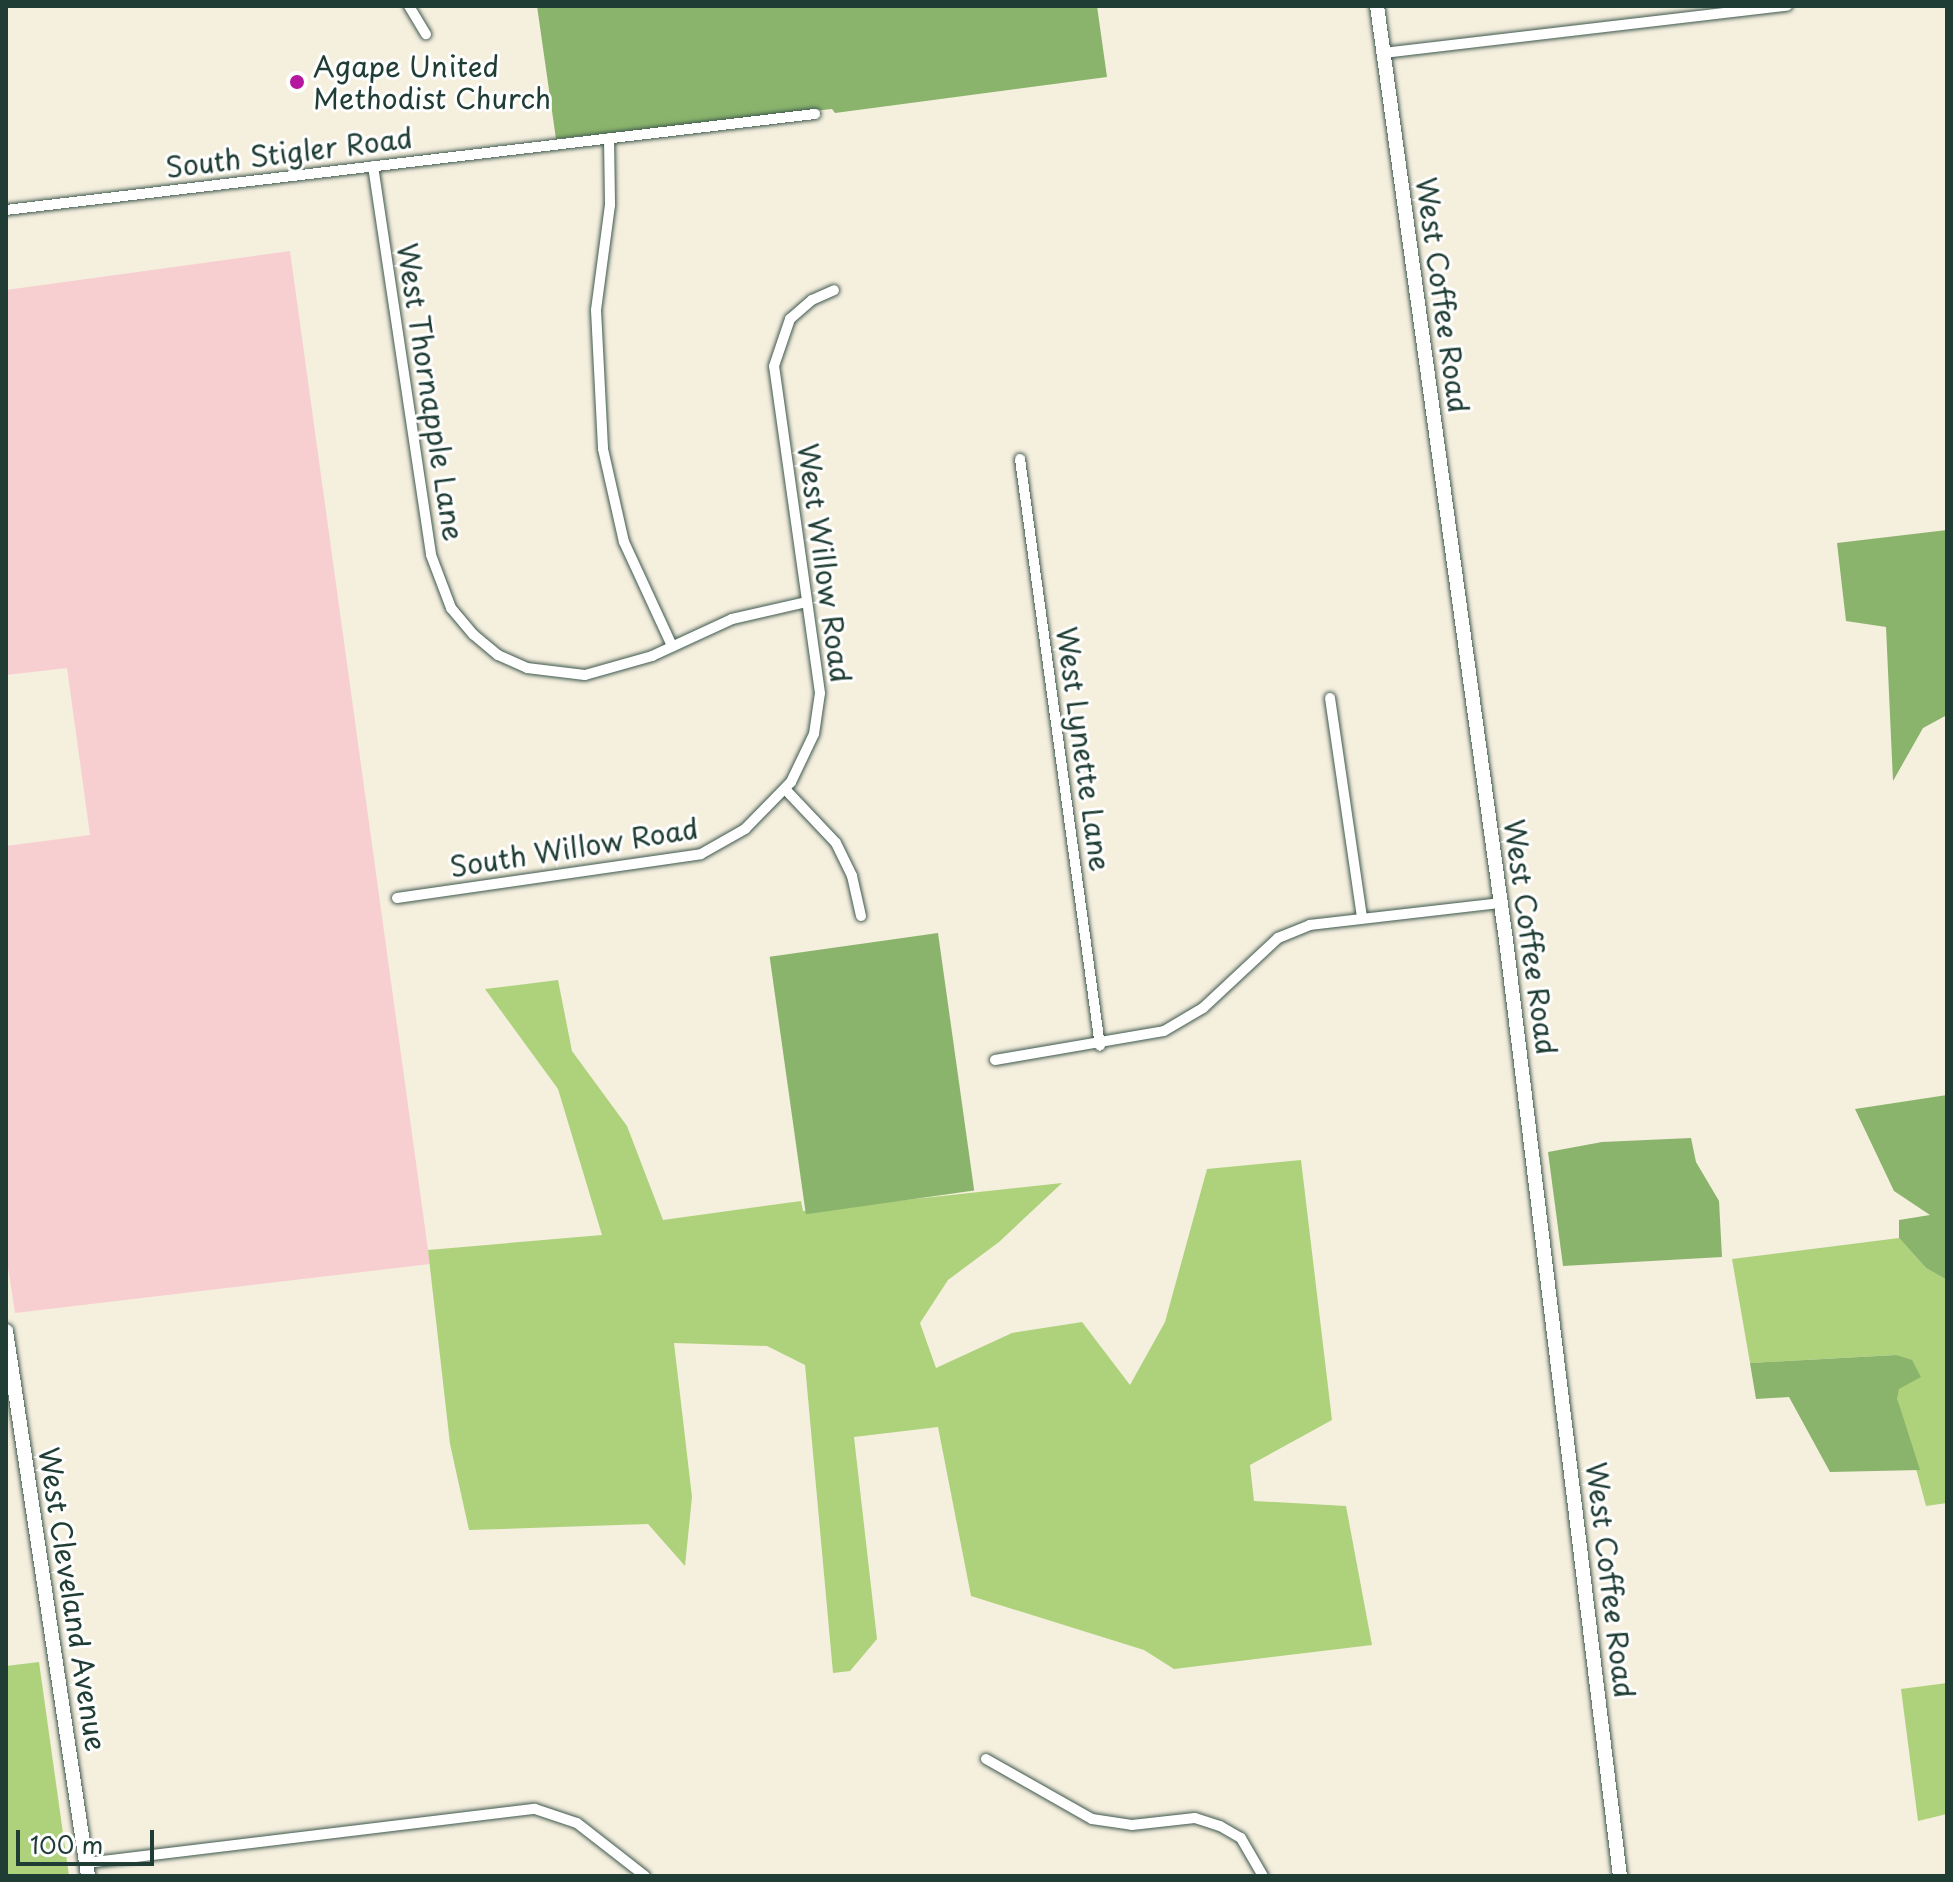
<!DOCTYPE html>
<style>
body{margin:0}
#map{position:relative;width:1953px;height:1882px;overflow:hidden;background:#f5efde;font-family:"Playpen Sans",sans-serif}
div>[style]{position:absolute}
.built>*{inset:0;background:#f7cfd0}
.green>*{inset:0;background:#aed27c}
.forest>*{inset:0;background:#8ab46c;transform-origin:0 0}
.roads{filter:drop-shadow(0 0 2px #3f584e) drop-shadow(0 0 2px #3f584e)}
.street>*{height:10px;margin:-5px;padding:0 5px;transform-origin:5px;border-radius:5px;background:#fff}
.secondary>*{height:14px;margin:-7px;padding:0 7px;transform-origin:7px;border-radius:7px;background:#fff}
.dots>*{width:22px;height:22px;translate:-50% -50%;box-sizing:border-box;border:4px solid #fff;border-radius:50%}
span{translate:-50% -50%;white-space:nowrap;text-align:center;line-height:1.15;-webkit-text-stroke:6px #fff;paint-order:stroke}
.poi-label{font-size:28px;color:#1f3d34}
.left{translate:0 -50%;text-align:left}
.street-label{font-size:28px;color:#1f3d34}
.frame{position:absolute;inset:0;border:8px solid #1f3d34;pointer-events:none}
.scale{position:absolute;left:16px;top:1830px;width:138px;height:36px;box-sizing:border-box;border:4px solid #1f3d34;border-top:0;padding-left:10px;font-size:24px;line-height:28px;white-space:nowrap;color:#1f3d34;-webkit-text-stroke:6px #fff;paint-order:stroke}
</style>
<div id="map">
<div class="built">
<i style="clip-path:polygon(290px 251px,430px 1264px,15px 1313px,6px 1254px,6px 846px,90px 835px,67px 668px,6px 675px,6px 290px)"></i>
</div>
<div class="green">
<i style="clip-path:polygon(558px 980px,572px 1051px,627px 1126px,663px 1220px,801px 1201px,803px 1211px,1062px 1183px,999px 1242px,948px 1280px,920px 1323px,936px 1368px,1012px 1333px,1082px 1322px,1130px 1385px,1165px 1322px,1207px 1169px,1301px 1160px,1332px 1420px,1250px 1465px,1254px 1501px,1346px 1506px,1372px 1645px,1174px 1669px,1144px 1650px,971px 1596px,938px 1427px,854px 1437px,877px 1639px,850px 1671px,833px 1673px,805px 1365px,767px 1346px,674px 1343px,692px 1497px,685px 1566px,648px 1524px,469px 1530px,450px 1444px,428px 1250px,602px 1235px,558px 1089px,485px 989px)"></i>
<i style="clip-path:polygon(1899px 1238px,1926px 1268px,1947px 1280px,1947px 1503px,1926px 1506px,1897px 1398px,1896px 1355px,1750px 1363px,1732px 1259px)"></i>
<i style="clip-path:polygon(39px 1662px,69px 1876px,6px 1876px,6px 1666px)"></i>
<i style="clip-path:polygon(1947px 1683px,1947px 1814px,1918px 1821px,1901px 1689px)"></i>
</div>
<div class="forest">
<i style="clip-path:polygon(537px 6px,1097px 6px,1107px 77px,835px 113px,832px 109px,556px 139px)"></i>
<i style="clip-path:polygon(1947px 530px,1947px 715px,1923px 728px,1893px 781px,1886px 627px,1846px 621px,1837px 543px)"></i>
<i style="left:938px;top:933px;width:260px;height:170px;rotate:82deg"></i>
<i style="clip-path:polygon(1947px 1095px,1947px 1280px,1926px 1268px,1899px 1238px,1899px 1220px,1930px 1215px,1894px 1191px,1855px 1109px)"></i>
<i style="clip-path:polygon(1691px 1138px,1696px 1162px,1719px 1201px,1722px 1257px,1563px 1266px,1548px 1152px,1602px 1142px)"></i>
<i style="clip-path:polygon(1896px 1355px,1912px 1360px,1921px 1377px,1899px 1389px,1897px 1398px,1920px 1470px,1830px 1472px,1789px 1397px,1756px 1399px,1750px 1363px)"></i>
</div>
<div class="roads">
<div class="street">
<i style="left:409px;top:6px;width:33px;rotate:59deg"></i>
<i style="left:1384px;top:53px;width:406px;rotate:-6.7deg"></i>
<i style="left:609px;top:138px;width:67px;rotate:89.1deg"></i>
<i style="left:610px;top:205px;width:106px;rotate:97.6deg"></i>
<i style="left:596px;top:310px;width:139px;rotate:87.1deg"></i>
<i style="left:603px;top:449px;width:95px;rotate:77.3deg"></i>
<i style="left:624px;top:542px;width:115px;rotate:65.2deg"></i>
<i style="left:373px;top:166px;width:393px;rotate:81.5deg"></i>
<i style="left:431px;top:555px;width:57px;rotate:69.3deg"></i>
<i style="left:451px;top:608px;width:35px;rotate:50deg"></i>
<i style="left:474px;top:635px;width:31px;rotate:40deg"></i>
<i style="left:498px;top:655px;width:32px;rotate:24deg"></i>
<i style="left:527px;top:668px;width:58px;rotate:6.9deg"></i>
<i style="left:585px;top:675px;width:70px;rotate:-15.8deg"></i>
<i style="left:652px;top:656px;width:88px;rotate:-24.8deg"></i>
<i style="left:732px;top:619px;width:77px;rotate:-12.8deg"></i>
<i style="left:6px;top:210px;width:815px;rotate:-6.77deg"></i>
<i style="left:1020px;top:459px;width:592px;rotate:82.24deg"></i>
<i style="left:1330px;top:698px;width:221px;rotate:81.7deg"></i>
<i style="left:785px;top:789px;width:74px;rotate:46.6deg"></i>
<i style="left:836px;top:843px;width:37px;rotate:64deg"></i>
<i style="left:852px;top:876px;width:41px;rotate:77.3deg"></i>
<i style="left:397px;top:898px;width:307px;rotate:-8.2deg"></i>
<i style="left:701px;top:854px;width:51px;rotate:-29.6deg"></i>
<i style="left:745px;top:829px;width:66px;rotate:-45.6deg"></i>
<i style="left:791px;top:782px;width:53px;rotate:-64.4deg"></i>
<i style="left:814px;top:734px;width:41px;rotate:-81.7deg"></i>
<i style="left:820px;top:693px;width:330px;rotate:-98deg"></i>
<i style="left:774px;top:366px;width:50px;rotate:-71.2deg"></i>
<i style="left:790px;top:319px;width:29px;rotate:-41deg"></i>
<i style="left:812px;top:300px;width:24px;rotate:-24deg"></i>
<i style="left:995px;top:1060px;width:171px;rotate:-9.7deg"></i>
<i style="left:1164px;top:1031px;width:45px;rotate:-30.5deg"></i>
<i style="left:1203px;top:1008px;width:103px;rotate:-43deg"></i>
<i style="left:1278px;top:938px;width:35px;rotate:-22deg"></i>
<i style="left:1310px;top:925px;width:192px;rotate:-6.6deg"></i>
<i style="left:986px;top:1759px;width:122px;rotate:29.5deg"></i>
<i style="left:1092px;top:1819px;width:40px;rotate:8.5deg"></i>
<i style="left:1132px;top:1825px;width:63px;rotate:-6.3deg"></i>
<i style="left:1195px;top:1818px;width:26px;rotate:18deg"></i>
<i style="left:1220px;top:1826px;width:24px;rotate:30deg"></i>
<i style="left:1241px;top:1838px;width:44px;rotate:59.9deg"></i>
<i style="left:86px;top:1863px;width:452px;rotate:-6.9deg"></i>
<i style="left:535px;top:1809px;width:44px;rotate:18.4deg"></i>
<i style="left:577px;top:1823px;width:86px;rotate:37.9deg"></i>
</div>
<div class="secondary">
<i style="left:1377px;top:6px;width:951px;rotate:82.14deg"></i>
<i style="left:1507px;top:948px;width:935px;rotate:83.06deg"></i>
<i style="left:6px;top:1331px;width:551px;rotate:81.44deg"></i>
</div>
</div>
<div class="dots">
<i style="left:297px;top:82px;background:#b5179e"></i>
</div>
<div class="poi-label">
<span class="left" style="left:313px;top:82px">Agape United<br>Methodist Church</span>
</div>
<div class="street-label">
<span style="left:289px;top:152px;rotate:-7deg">South Stigler Road</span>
<span style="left:1443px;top:295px;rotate:82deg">West Coffee Road</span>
<span style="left:431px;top:392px;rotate:81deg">West Thornapple Lane</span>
<span style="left:825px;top:563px;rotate:82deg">West Willow Road</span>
<span style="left:1084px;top:749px;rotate:82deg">West Lynette Lane</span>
<span style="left:574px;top:847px;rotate:-9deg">South Willow Road</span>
<span style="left:1531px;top:937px;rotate:82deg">West Coffee Road</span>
<span style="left:1611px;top:1580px;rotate:83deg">West Coffee Road</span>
<span style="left:73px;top:1599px;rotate:81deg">West Cleveland Avenue</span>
</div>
<div class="frame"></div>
<div class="scale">100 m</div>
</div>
